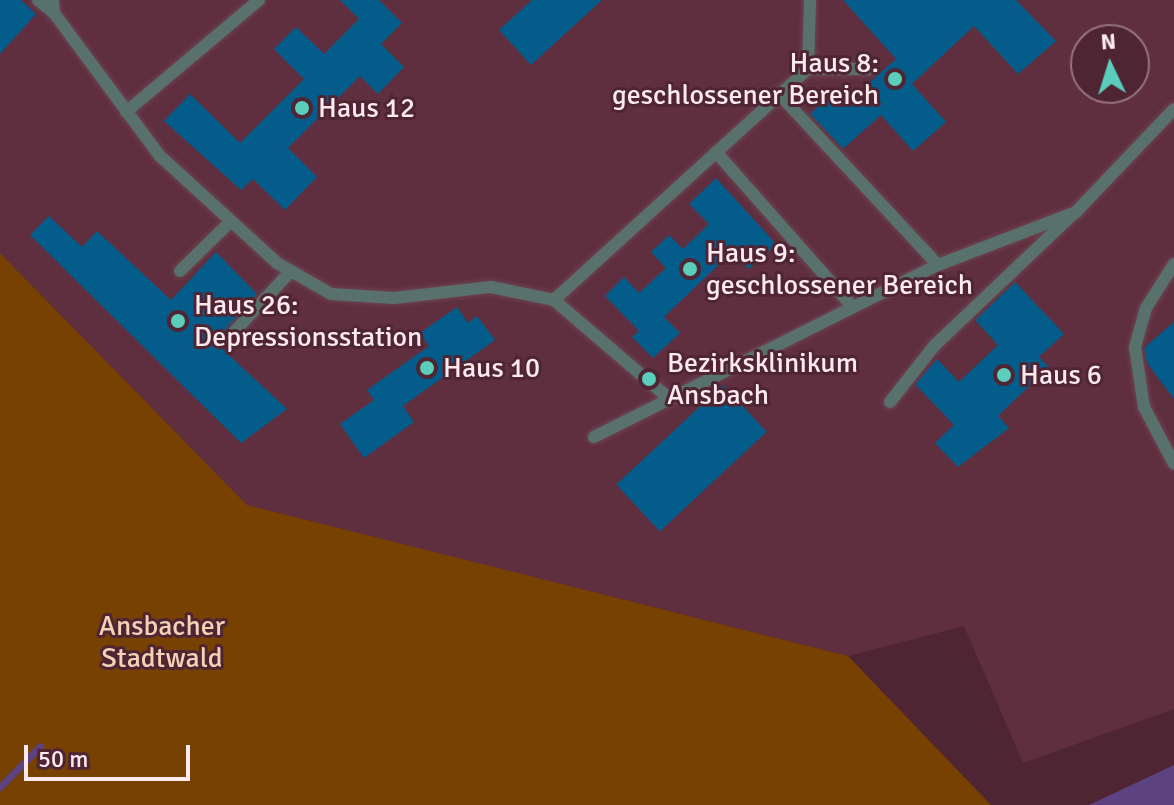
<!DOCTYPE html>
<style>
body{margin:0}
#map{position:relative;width:1174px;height:805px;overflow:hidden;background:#502533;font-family:Signika,sans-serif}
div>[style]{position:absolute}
.built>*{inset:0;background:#602f3f}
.green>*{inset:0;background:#774101}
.water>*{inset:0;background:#5c4281}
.stream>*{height:7px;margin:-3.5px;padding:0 3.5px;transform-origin:3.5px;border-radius:3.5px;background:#5c4281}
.building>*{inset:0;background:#035c8a;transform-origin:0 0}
.roads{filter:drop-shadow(0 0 2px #6c4551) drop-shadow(0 0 2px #6c4551)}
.lane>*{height:12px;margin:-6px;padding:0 6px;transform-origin:6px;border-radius:6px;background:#58716c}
.dots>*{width:22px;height:22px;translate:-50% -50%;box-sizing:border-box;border:4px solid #502533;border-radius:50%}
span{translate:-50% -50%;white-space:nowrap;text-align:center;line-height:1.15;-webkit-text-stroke:6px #502533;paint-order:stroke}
.poi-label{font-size:28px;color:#fceaee}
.right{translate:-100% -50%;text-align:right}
.left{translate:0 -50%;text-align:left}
.park-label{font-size:28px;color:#f4d2b6}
.north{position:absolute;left:1070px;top:24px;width:80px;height:80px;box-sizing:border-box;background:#502533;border:2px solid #95747e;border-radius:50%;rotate:356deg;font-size:22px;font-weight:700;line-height:32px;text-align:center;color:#fceaee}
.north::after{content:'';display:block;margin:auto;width:28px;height:36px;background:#5bcebb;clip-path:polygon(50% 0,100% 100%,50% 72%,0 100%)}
.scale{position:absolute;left:24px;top:745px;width:166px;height:36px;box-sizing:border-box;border:4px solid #fceaee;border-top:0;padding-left:10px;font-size:24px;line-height:28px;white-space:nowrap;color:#fceaee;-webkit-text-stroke:6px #502533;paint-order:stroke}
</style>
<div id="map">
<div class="built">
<i style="clip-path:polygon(evenodd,0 0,1174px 0,1174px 709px,1023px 763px,964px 626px,848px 656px,247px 505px,0 253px,0 0,1086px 40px,1134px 40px,1134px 88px,1086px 88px,1086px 40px)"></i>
</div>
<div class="green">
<i style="clip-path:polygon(0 253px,247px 505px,848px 656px,991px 805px,0 805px)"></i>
</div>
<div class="water">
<i style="clip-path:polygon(1174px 765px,1174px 805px,1089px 805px)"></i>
</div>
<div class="stream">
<i style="left:0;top:787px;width:57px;rotate:-45.7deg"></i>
</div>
<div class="building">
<i style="clip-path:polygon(0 0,21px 0,36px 14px,0 54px)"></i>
<i style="clip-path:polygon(340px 0,379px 0,402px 23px,381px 44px,404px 67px,378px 94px,360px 76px,288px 148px,317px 177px,285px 210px,253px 179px,241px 190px,164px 121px,190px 94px,240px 143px,304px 79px,274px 49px,296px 27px,324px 54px,359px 19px)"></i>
<i style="clip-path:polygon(532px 0,602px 0,531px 65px,499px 30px)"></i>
<i style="clip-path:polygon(843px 0,1016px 0,1056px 41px,1018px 74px,974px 26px,912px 84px,946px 122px,913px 151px,881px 115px,843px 149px,810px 114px,830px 96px,841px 108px,896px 59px)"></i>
<i style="clip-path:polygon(716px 178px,776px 244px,749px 269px,732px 252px,664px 317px,680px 333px,653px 358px,632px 337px,639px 331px,605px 296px,624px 277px,639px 293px,666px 268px,651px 252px,669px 235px,683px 249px,709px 224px,689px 204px)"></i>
<i style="clip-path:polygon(49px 216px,82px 247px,97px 231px,171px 300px,216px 252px,257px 294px,215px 342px,287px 409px,241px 443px,30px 235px)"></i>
<i style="clip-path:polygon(1015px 282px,1064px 334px,1039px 357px,1049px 367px,998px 416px,1009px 428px,958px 467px,935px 443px,954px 425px,915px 384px,937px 359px,959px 382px,998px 345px,975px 320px)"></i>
<i style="clip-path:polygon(457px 307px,468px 323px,477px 316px,495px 340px,403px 406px,414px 422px,364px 458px,340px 424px,374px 400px,367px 390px,429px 346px,420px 333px)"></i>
<i style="clip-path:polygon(1174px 322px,1174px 399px,1147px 363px,1144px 348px)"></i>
<i style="left:723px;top:385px;width:64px;height:146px;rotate:47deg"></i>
</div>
<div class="roads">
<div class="lane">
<i style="left:38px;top:0;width:21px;rotate:39deg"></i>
<i style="left:53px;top:0;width:13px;rotate:86deg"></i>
<i style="left:54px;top:13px;width:178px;rotate:53.5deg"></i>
<i style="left:160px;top:156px;width:159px;rotate:42.4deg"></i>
<i style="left:277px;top:263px;width:62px;rotate:29.9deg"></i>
<i style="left:331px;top:294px;width:63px;rotate:3.6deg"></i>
<i style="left:394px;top:298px;width:98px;rotate:-6.5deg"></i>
<i style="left:491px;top:287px;width:64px;rotate:11.7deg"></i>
<i style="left:554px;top:300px;width:343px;rotate:-42.3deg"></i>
<i style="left:808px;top:69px;width:69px;rotate:-88.3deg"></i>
<i style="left:808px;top:69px;width:61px"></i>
<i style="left:779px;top:94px;width:233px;rotate:47.1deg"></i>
<i style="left:938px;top:265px;width:148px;rotate:-21deg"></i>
<i style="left:1076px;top:212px;width:142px;rotate:-46.4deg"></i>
<i style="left:126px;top:112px;width:174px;rotate:-40.1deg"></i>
<i style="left:716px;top:152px;width:205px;rotate:48.6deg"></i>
<i style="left:1174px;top:264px;width:52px;rotate:122.5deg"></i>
<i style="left:1146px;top:308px;width:41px;rotate:105.8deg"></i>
<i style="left:1135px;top:347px;width:61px;rotate:81.5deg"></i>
<i style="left:1144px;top:407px;width:64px;rotate:62.2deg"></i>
<i style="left:180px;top:271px;width:66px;rotate:-44.4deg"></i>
<i style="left:554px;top:300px;width:146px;rotate:40.6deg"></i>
<i style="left:233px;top:333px;width:85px;rotate:-46.9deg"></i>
<i style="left:890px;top:402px;width:71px;rotate:-51.8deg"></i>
<i style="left:934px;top:346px;width:192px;rotate:-43.5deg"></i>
<i style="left:594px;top:437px;width:385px;rotate:-26.6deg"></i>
</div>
</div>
<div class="dots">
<i style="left:895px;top:79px;background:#5bcebb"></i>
<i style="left:302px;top:108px;background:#5bcebb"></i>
<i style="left:690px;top:269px;background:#5bcebb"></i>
<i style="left:178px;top:321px;background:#5bcebb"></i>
<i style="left:427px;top:368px;background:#5bcebb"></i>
<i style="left:1004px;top:375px;background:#5bcebb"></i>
<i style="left:649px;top:379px;background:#5bcebb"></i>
</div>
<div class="poi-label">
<span class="right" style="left:879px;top:79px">Haus 8:<br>geschlossener Bereich</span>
<span class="left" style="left:318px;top:108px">Haus 12</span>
<span class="left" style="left:706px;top:269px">Haus 9:<br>geschlossener Bereich</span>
<span class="left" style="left:194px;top:321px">Haus 26:<br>Depressionsstation</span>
<span class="left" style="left:667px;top:379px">Bezirksklinikum<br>Ansbach</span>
<span class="left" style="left:443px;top:368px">Haus 10</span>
<span class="left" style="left:1020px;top:375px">Haus 6</span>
</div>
<div class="park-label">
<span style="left:162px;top:642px">Ansbacher<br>Stadtwald</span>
</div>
<div class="north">N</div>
<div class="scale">50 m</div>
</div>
